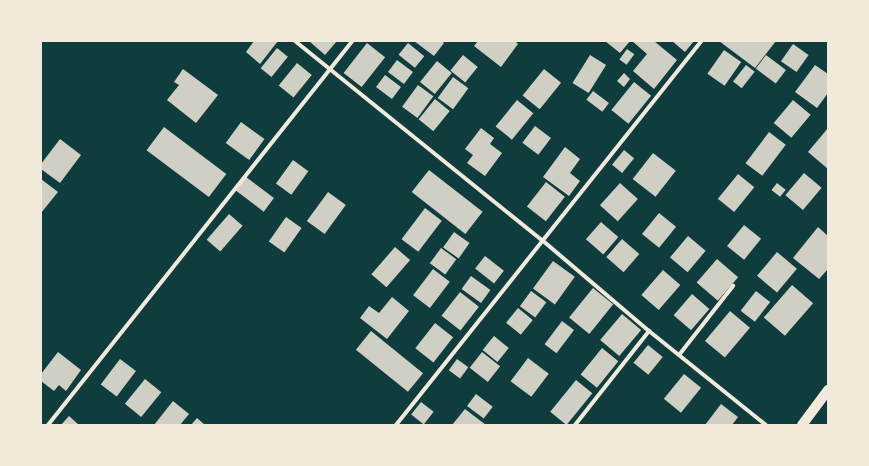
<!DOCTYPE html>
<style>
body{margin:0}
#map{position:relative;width:869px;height:466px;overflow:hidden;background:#0f3d3e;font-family:"Golos Text",sans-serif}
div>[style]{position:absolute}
.building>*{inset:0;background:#cfcfc3;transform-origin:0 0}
.minor>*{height:4px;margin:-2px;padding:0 2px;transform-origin:2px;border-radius:2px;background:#f1e9da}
.primary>*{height:10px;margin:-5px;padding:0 5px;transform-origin:5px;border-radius:5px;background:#f1e9da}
span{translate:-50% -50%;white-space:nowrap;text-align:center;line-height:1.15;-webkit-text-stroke:4px #f1e9da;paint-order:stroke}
.frame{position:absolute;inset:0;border:42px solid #f1e9da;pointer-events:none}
</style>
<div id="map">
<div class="building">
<i style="clip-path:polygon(254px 41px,278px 41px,260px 64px,246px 52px)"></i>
<i style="clip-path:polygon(309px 41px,337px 41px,325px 55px)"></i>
<i style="clip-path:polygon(414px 41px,442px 41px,444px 43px,434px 56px)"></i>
<i style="clip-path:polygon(478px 41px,515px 41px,518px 44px,501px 67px,474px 46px)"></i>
<i style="clip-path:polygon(605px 41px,630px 41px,620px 53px)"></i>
<i style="clip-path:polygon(632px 41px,654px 41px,677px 60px,654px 89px,633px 71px,647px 54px)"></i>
<i style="clip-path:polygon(672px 41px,694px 41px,685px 52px)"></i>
<i style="clip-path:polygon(719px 41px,776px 41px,755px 68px)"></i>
<i style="left:367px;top:43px;width:23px;height:38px;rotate:38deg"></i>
<i style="left:408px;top:43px;width:21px;height:15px;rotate:39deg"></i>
<i style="left:793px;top:44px;width:19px;height:21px;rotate:35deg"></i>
<i style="left:277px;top:48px;width:14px;height:26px;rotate:39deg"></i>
<i style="left:627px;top:49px;width:9px;height:13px;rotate:36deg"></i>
<i style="left:724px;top:50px;width:21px;height:29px;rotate:35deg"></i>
<i style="left:463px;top:55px;width:19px;height:20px;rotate:39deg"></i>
<i style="left:590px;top:55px;width:19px;height:33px;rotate:32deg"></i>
<i style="left:766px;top:55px;width:25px;height:17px;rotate:37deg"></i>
<i style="left:397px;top:60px;width:20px;height:15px;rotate:37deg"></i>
<i style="left:437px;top:61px;width:19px;height:27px;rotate:39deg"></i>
<i style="left:297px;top:63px;width:19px;height:29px;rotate:39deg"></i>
<i style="left:746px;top:65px;width:11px;height:21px;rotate:38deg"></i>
<i style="clip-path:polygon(815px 65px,828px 74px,828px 93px,817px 108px,795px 92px)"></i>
<i style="clip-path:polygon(183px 69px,218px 95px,196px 123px,167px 100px,179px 85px,174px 82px)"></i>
<i style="left:544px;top:69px;width:22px;height:34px;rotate:39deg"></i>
<i style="clip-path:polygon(624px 73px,630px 79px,624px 87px,617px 81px)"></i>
<i style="left:385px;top:75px;width:20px;height:15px;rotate:37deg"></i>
<i style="left:453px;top:77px;width:19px;height:26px;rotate:36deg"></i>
<i style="left:634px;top:82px;width:22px;height:36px;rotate:39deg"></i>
<i style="left:418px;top:85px;width:19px;height:27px;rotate:36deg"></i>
<i style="left:593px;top:91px;width:20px;height:11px;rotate:37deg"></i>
<i style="left:435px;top:99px;width:19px;height:26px;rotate:39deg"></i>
<i style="left:517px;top:100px;width:21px;height:34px;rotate:39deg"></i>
<i style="left:793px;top:100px;width:23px;height:30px;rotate:40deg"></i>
<i style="left:241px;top:122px;width:29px;height:26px;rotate:36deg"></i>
<i style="left:535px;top:126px;width:20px;height:21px;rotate:37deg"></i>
<i style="left:164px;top:127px;width:78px;height:29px;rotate:37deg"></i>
<i style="clip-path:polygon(481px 128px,494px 138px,490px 144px,502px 153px,485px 176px,467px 163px,473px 155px,465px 149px)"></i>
<i style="clip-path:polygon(828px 128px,828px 169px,808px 152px)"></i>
<i style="left:769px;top:132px;width:21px;height:39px;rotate:37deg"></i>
<i style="clip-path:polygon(60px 139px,81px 155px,60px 183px,41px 169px,41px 164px)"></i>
<i style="clip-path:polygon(565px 147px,580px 159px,570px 173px,580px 181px,569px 196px,543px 177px)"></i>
<i style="left:624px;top:150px;width:13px;height:19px;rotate:39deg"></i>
<i style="left:653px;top:153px;width:29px;height:33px;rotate:38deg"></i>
<i style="left:293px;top:160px;width:19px;height:29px;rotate:36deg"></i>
<i style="left:429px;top:170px;width:68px;height:28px;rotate:38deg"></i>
<i style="left:804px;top:173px;width:23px;height:29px;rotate:40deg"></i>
<i style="left:738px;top:174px;width:21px;height:32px;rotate:39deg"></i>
<i style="left:246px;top:177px;width:35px;height:17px;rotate:37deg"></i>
<i style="clip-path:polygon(41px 179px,58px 192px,41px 213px)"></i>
<i style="left:546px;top:182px;width:24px;height:31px;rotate:38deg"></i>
<i style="left:620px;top:183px;width:24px;height:30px;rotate:42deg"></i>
<i style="left:777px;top:183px;width:11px;height:9px;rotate:38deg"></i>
<i style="left:328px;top:192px;width:22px;height:36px;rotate:36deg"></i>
<i style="left:425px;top:208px;width:21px;height:39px;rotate:37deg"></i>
<i style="left:659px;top:213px;width:22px;height:27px;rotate:39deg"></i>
<i style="left:229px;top:214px;width:18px;height:34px;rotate:41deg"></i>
<i style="left:286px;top:217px;width:19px;height:30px;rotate:35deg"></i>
<i style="left:601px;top:222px;width:23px;height:23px;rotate:41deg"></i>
<i style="left:744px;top:225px;width:22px;height:27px;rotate:39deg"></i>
<i style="clip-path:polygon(818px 227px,828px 236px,828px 269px,819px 279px,793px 258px)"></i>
<i style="left:454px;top:232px;width:19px;height:19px;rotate:35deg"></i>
<i style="left:688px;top:236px;width:23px;height:28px;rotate:40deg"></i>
<i style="left:622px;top:239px;width:23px;height:24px;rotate:41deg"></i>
<i style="left:395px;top:247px;width:20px;height:36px;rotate:41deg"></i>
<i style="left:441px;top:248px;width:19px;height:19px;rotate:36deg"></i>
<i style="left:777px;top:252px;width:26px;height:31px;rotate:40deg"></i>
<i style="left:485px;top:256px;width:24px;height:16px;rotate:38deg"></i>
<i style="left:717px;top:259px;width:28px;height:31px;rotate:41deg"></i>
<i style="left:553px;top:261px;width:27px;height:34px;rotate:36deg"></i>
<i style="left:433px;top:269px;width:21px;height:33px;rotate:37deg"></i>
<i style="left:663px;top:270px;width:23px;height:33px;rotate:41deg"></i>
<i style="left:471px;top:276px;width:24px;height:16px;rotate:36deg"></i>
<i style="left:792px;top:285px;width:28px;height:43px;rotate:41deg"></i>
<i style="left:593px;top:288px;width:26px;height:38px;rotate:39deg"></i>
<i style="left:531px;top:291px;width:19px;height:19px;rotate:36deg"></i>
<i style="left:756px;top:291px;width:18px;height:25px;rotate:38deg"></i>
<i style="left:460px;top:292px;width:24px;height:30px;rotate:38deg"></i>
<i style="left:692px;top:294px;width:23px;height:28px;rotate:41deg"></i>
<i style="clip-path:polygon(392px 297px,409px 311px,387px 339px,360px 318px,369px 306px,379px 313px)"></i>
<i style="left:518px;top:308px;width:19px;height:19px;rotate:39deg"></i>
<i style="left:730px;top:311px;width:26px;height:39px;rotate:40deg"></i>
<i style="left:622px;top:314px;width:25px;height:34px;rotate:40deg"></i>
<i style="left:562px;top:321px;width:15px;height:29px;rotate:37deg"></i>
<i style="left:435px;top:323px;width:23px;height:32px;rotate:38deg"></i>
<i style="left:371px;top:331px;width:67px;height:24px;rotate:39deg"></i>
<i style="left:494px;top:336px;width:19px;height:18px;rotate:39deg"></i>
<i style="left:648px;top:345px;width:19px;height:23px;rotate:39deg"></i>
<i style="left:602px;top:348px;width:21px;height:34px;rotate:39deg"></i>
<i style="clip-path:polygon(58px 352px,81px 370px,66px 391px,59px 385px,54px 391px,41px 381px,41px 374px)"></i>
<i style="left:482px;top:352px;width:23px;height:20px;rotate:38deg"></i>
<i style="left:528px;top:358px;width:26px;height:29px;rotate:37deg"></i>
<i style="left:120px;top:359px;width:20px;height:32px;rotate:37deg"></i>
<i style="left:457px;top:359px;width:14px;height:14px;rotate:36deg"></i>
<i style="left:684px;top:374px;width:22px;height:32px;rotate:39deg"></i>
<i style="left:145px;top:379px;width:21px;height:32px;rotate:39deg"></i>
<i style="left:576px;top:380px;width:21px;height:41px;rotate:39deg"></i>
<i style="left:476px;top:394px;width:21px;height:15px;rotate:37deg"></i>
<i style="clip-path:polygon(173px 401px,189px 414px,180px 425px,154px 425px)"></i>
<i style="left:421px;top:402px;width:16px;height:16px;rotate:38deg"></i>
<i style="clip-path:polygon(721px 404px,738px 417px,732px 425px,705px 425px)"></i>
<i style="clip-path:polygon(465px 409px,486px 425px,452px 425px)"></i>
<i style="clip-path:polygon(69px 416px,79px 425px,61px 425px)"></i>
<i style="clip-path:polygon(197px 418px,205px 425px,191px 425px)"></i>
</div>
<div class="minor">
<i style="left:295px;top:41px;width:317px;rotate:38.9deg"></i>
<i style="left:542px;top:240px;width:140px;rotate:40.4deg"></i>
<i style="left:649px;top:331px;width:150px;rotate:38.8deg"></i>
<i style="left:679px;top:355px;width:88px;rotate:-52deg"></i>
<i style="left:48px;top:425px;width:490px;rotate:-51.6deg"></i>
<i style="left:396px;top:425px;width:490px;rotate:-51.5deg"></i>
<i style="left:575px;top:425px;width:120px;rotate:-51.8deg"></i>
</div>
<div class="primary">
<i style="left:802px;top:425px;width:44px;rotate:-53.4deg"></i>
</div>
<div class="frame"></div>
</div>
